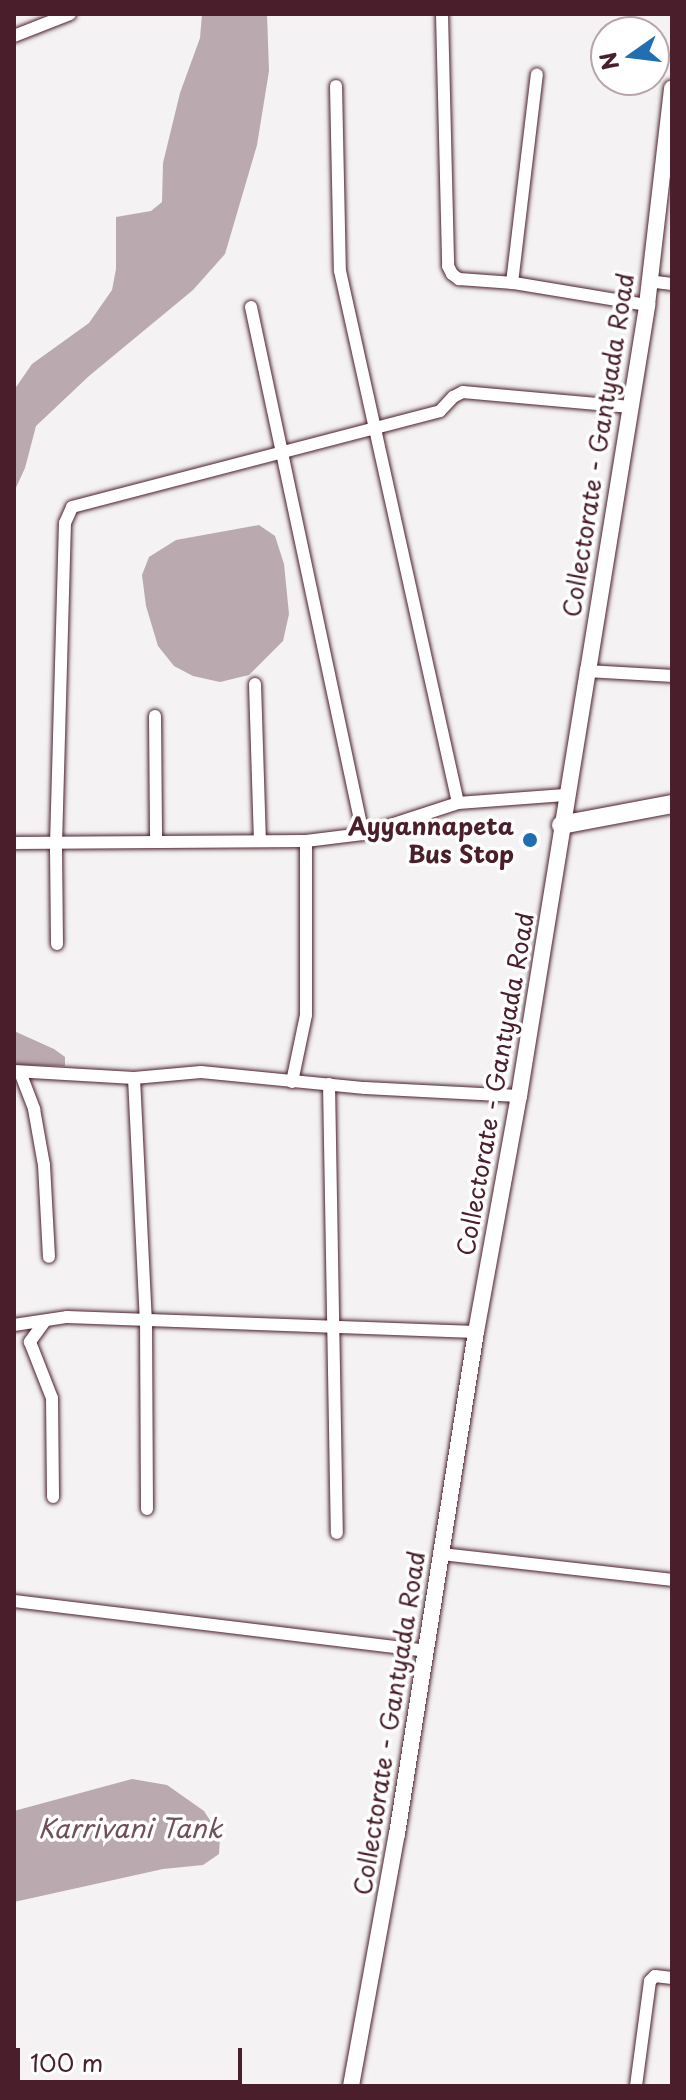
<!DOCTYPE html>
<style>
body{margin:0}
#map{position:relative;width:686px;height:2100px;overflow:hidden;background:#f4f2f2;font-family:"Playpen Sans",sans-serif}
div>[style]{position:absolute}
.water>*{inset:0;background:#baa9ae}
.roads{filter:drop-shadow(0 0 2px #4a1f2b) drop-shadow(0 0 2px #4a1f2b)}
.minor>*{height:12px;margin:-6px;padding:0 6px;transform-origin:6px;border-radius:6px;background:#fff}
.tertiary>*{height:16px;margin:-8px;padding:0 8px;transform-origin:8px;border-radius:8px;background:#fff}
.secondary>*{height:18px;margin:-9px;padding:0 9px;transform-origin:9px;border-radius:9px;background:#fff}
.dots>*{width:22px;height:22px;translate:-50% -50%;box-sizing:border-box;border:4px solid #fff;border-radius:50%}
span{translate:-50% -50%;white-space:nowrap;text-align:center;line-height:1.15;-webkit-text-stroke:7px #fff;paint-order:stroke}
.street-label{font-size:24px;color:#4a1f2b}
.poi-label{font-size:24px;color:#4a1f2b;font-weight:700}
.right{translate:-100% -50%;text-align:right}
.water-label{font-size:26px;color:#714f59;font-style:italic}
.frame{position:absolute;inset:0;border:16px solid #4a1f2b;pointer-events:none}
.north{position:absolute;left:590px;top:16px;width:80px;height:80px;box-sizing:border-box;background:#fff;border:2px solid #b7a5aa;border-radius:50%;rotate:256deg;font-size:22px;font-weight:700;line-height:32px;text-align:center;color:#4a1f2b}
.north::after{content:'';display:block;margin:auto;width:28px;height:36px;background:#1f6fb2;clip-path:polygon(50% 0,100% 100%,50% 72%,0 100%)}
.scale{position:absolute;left:16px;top:2048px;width:226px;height:36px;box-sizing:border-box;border:4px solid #4a1f2b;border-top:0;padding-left:10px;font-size:24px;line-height:28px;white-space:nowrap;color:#4a1f2b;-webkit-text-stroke:6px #fff;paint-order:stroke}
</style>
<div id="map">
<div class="water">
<i style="clip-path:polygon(202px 14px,267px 14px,269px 71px,257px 145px,225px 254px,193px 290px,89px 376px,36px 426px,25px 468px,14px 492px,14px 390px,32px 364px,89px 323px,112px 290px,116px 269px,116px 217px,151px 211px,162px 202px,163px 163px,180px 93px,200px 38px)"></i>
<i style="clip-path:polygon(259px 525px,275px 536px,284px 564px,289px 614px,283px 641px,249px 675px,220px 682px,193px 676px,174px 666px,158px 646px,146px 606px,142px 575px,149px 557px,176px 540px)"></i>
<i style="clip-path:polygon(14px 1031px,54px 1049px,65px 1057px,65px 1066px,14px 1065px)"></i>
<i style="clip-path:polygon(132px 1779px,167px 1785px,204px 1811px,220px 1836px,219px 1854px,203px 1865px,163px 1869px,14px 1902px,14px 1811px)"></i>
</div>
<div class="roads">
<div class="minor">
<i style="left:442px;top:14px;width:252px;rotate:88.6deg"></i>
<i style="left:448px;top:266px;width:9px;rotate:63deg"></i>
<i style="left:452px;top:274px;width:9px;rotate:36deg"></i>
<i style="left:459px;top:279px;width:55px;rotate:4.2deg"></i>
<i style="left:514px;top:283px;width:135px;rotate:9.4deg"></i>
<i style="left:14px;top:36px;width:60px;rotate:-21.4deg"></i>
<i style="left:336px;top:86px;width:185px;rotate:88.8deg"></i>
<i style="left:340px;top:271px;width:545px;rotate:77.49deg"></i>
<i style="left:648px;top:281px;width:24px;rotate:7deg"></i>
<i style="left:512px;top:283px;width:210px;rotate:-83.2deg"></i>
<i style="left:251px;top:307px;width:539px;rotate:78deg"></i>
<i style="left:588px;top:671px;width:84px;rotate:3.4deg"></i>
<i style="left:255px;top:684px;width:156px;rotate:88.2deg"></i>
<i style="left:155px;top:716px;width:126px;rotate:89.5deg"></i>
<i style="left:14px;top:843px;width:292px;rotate:-0.4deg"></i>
<i style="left:306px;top:841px;width:57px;rotate:-7deg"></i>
<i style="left:363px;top:834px;width:100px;rotate:-18.1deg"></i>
<i style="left:458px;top:803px;width:107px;rotate:-4.3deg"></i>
<i style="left:57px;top:944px;width:100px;rotate:-90.6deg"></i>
<i style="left:56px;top:844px;width:321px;rotate:-88.4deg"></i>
<i style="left:65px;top:523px;width:17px;rotate:-66deg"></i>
<i style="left:72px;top:507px;width:380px;rotate:-14.6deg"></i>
<i style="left:440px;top:411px;width:19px;rotate:-47deg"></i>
<i style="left:453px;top:397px;width:11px;rotate:-27deg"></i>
<i style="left:463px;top:392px;width:168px;rotate:5.1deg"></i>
<i style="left:14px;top:1071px;width:120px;rotate:3.3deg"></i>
<i style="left:134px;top:1078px;width:67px;rotate:-5.1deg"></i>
<i style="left:201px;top:1072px;width:165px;rotate:5.6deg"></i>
<i style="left:365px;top:1088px;width:154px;rotate:3deg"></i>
<i style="left:20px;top:1072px;width:40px;rotate:69deg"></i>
<i style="left:34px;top:1109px;width:57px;rotate:79.9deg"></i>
<i style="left:44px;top:1165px;width:92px;rotate:86.9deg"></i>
<i style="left:134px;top:1078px;width:243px;rotate:87.2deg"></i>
<i style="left:146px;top:1321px;width:188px;rotate:89.7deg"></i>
<i style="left:292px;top:1082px;width:68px;rotate:-78.2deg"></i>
<i style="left:306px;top:1015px;width:174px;rotate:-90deg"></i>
<i style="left:329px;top:1084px;width:449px;rotate:89deg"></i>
<i style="left:45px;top:1321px;width:26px;rotate:126deg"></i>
<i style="left:30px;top:1342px;width:60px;rotate:68.6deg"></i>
<i style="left:52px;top:1398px;width:99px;rotate:89.4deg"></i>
<i style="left:14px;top:1325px;width:54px;rotate:-8.6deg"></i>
<i style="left:67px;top:1317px;width:409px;rotate:2.1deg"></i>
<i style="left:441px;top:1554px;width:232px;rotate:6.4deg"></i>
<i style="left:14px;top:1601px;width:415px;rotate:6.9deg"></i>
<i style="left:636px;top:2086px;width:106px;rotate:-82.4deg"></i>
<i style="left:650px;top:1981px;width:7px;rotate:-45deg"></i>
<i style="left:655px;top:1976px;width:17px;rotate:7deg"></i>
</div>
<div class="tertiary">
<i style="left:351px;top:2086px;width:256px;rotate:-79.7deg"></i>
<i style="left:397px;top:1834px;width:508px;rotate:-81.06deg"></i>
<i style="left:476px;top:1332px;width:240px;rotate:-79.7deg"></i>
<i style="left:519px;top:1096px;width:431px;rotate:-80.8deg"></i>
<i style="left:588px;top:671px;width:371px;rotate:-80.8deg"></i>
<i style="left:647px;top:305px;width:218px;rotate:-83.4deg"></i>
</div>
<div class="secondary">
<i style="left:561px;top:825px;width:113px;rotate:-10.7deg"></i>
</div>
</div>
<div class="dots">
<i style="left:530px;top:840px;background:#1f6fb2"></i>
</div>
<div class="street-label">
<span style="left:598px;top:445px;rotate:-81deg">Collectorate - Gantyada Road</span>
<span style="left:495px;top:1084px;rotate:-80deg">Collectorate - Gantyada Road</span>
<span style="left:389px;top:1723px;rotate:-81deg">Collectorate - Gantyada Road</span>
</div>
<div class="poi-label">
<span class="right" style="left:514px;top:840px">Ayyannapeta<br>Bus Stop</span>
</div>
<div class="water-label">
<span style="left:130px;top:1828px">Karrivani Tank</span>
</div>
<div class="frame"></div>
<div class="north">N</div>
<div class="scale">100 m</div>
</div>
